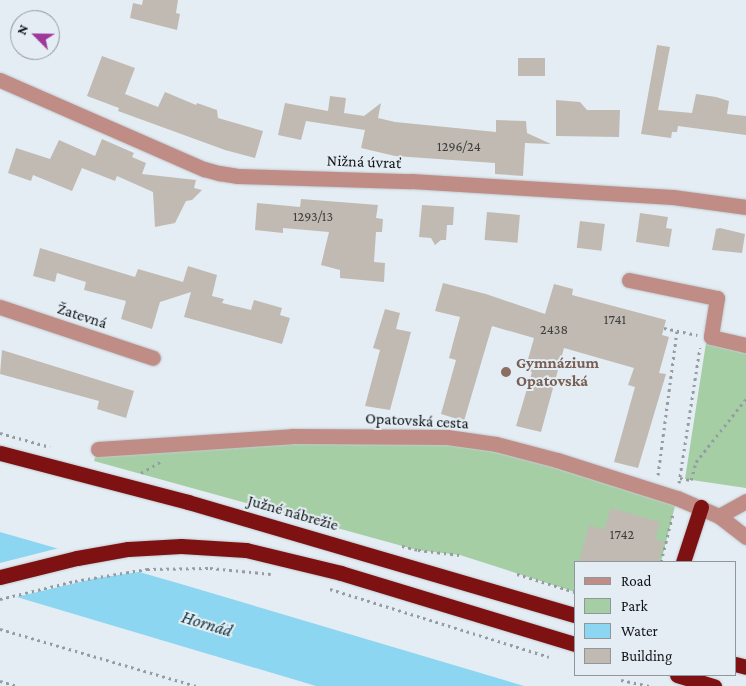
<!DOCTYPE html>
<meta charset="utf-8">
<style>
body{margin:0}
#map{position:relative;width:746px;height:686px;overflow:hidden;background:#e4edf4;font-family:"Crimson Pro",serif}
div>[style]{position:absolute}
.green>*{inset:0;background:#a5cea4}
.water>*{inset:0;background:#8cd6f1}
.pier>*{inset:0;background:#e4edf4}
.building>*{inset:0;background:#c0bab2;transform-origin:0 0}
.path>*{height:3px;margin-top:-1.5px;transform-origin:0;background:repeating-linear-gradient(90deg,#969da2 0 2.5px,transparent 0 6.5px)}
.roads{filter:drop-shadow(0 0 1px #c2cad0) drop-shadow(0 0 1px #c2cad0)}
.minor>*{height:15px;margin:-7.5px;padding:0 7.5px;transform-origin:7.5px;border-radius:7.5px;background:#c08d86}
.highway>*{height:15px;margin:-7.5px;padding:0 7.5px;transform-origin:7.5px;border-radius:7.5px;background:#7e1213}
.dots>*{width:14px;height:14px;translate:-50% -50%;box-sizing:border-box;border:2px solid #e4edf4;border-radius:50%}
span{translate:-50% -50%;white-space:nowrap;text-align:center;line-height:1.15;-webkit-text-stroke:4px #e4edf4;paint-order:stroke}
.number-label{font-size:14px;color:#3d3e3d}
.number-label span{-webkit-text-stroke-width:0}
.street-label{font-size:16px;color:#111416}
.education-label{font-size:16px;color:#785e54;font-weight:700}
.left{translate:0 -50%;text-align:left}
.water-label{font-size:18px;color:#113440;font-style:italic}
.legend{position:absolute;left:574px;top:561px;width:162px;height:115px;box-sizing:border-box;background:#e4edf4;border:1px solid #90969b;margin:0;padding:6px 9px;list-style:none;font-size:15px;color:#111416}
.legend li{display:flex;align-items:center;gap:10px;height:25px}
.legend b{width:25px;border:1px solid #90969b}
.north{position:absolute;left:10px;top:10px;width:50px;height:50px;box-sizing:border-box;background:#e4edf4;border:1px solid #90969b;border-radius:50%;rotate:293deg;font-size:14px;font-weight:700;line-height:20px;text-align:center;color:#111416}
.north::after{content:'';display:block;margin:auto;width:18px;height:22px;background:#9f389b;clip-path:polygon(50% 0,100% 100%,50% 72%,0 100%)}
</style>
<div id="map">
<div class="green">
<i style="clip-path:polygon(706px 343px,746px 351px,746px 488px,685px 479px)"></i>
<i style="clip-path:polygon(447px 437px,677px 498px,661px 562px,575px 562px,575px 592px,460px 555px,417px 550px,94px 461px,98px 449px)"></i>
</div>
<div class="water">
<i style="clip-path:polygon(0 532px,181px 584px,524px 686px,316px 686px,0 592px)"></i>
</div>
<div class="pier">
<i style="clip-path:polygon(63px 547px,146px 571px,97px 578px,12px 598px,0 595px,0 563px)"></i>
</div>
<div class="building">
<i style="clip-path:polygon(143px 0,178px 0,176px 13px,180px 14px,177px 30px,130px 18px,133px 3px,142px 5px)"></i>
<i style="clip-path:polygon(657px 45px,670px 47px,658px 110px,692px 113px,696px 94px,716px 97px,729px 101px,727px 114px,746px 116px,746px 135px,678px 126px,677px 132px,672px 132px,671px 138px,641px 134px)"></i>
<i style="clip-path:polygon(102px 56px,135px 68px,125px 94px,158px 107px,165px 92px,196px 105px,197px 103px,217px 110px,218px 118px,263px 131px,255px 158px,225px 150px,140px 119px,118px 111px,119px 108px,87px 96px)"></i>
<i style="left:518px;top:58px;width:27px;height:18px"></i>
<i style="clip-path:polygon(330px 96px,346px 98px,344px 113px,364px 116px,381px 103px,378px 118px,395px 122px,496px 132px,496px 120px,526px 121px,527px 133px,551px 144px,525px 143px,523px 176px,495px 174px,495px 163px,395px 156px,361px 148px,365px 130px,306px 121px,301px 140px,278px 135px,285px 103px,328px 111px)"></i>
<i style="clip-path:polygon(556px 100px,580px 102px,587px 110px,620px 110px,619px 137px,556px 136px)"></i>
<i style="clip-path:polygon(102px 139px,134px 153px,132px 157px,146px 163px,142px 174px,196px 180px,194px 188px,202px 190px,192px 200px,186px 201px,175px 223px,155px 227px,153px 192px,117px 176px,115px 181px,82px 168px,72px 191px,33px 175px,31px 181px,8px 173px,16px 148px,50px 159px,59px 140px,95px 156px)"></i>
<i style="clip-path:polygon(301px 199px,378px 205px,376px 218px,383px 219px,382px 232px,376px 232px,374px 262px,385px 263px,384px 282px,340px 278px,340px 270px,321px 265px,329px 232px,283px 228px,283px 233px,255px 230px,257px 203px,300px 207px)"></i>
<i style="clip-path:polygon(422px 205px,454px 207px,453px 225px,447px 225px,446px 240px,441px 240px,435px 245px,431px 238px,419px 237px)"></i>
<i style="left:487px;top:212px;width:33px;height:28px;rotate:5deg"></i>
<i style="clip-path:polygon(640px 213px,668px 217px,666px 228px,672px 229px,669px 247px,636px 242px)"></i>
<i style="left:580px;top:221px;width:25px;height:27px;rotate:7deg"></i>
<i style="clip-path:polygon(720px 228px,745px 234px,742px 253px,712px 250px,716px 229px)"></i>
<i style="clip-path:polygon(40px 248px,135px 277px,138px 269px,183px 282px,188px 266px,217px 275px,212px 296px,224px 299px,222px 303px,251px 310px,254px 300px,282px 308px,280px 315px,290px 318px,282px 344px,184px 317px,191px 292px,160px 302px,152px 329px,121px 319px,126px 301px,84px 290px,86px 282px,57px 273px,55px 282px,33px 276px)"></i>
<i style="clip-path:polygon(443px 283px,486px 294px,545px 314px,554px 284px,573px 289px,572px 295px,666px 320px,662px 335px,669px 337px,659px 373px,666px 374px,638px 468px,614px 462px,635px 387px,628px 385px,634px 368px,564px 348px,541px 432px,516px 426px,532px 372px,525px 370px,534px 338px,492px 326px,464px 421px,441px 414px,456px 360px,449px 358px,460px 317px,435px 311px)"></i>
<i style="clip-path:polygon(385px 309px,400px 313px,396px 329px,411px 332px,390px 410px,365px 406px,380px 350px,373px 348px)"></i>
<i style="clip-path:polygon(2px 350px,134px 391px,126px 418px,97px 409px,99px 401px,0 374px)"></i>
<i style="clip-path:polygon(611px 508px,660px 522px,655px 539px,664px 542px,658px 562px,579px 562px,589px 525px,604px 530px)"></i>
</div>
<div class="path">
<i style="left:664px;top:328px;width:34px;rotate:12deg"></i>
<i style="left:0;top:433px;width:52px;rotate:15.6deg"></i>
<i style="left:141px;top:473px;width:22px;rotate:-30deg"></i>
<i style="left:658px;top:475px;width:145px;rotate:-82.5deg"></i>
<i style="left:680px;top:478px;width:11px;rotate:10deg"></i>
<i style="left:691px;top:480px;width:19px;rotate:-74deg"></i>
<i style="left:696px;top:462px;width:80px;rotate:-51.6deg"></i>
<i style="left:679px;top:483px;width:137px;rotate:-81.2deg"></i>
<i style="left:402px;top:546px;width:16px;rotate:14deg"></i>
<i style="left:418px;top:550px;width:42px;rotate:6.8deg"></i>
<i style="left:661px;top:562px;width:49px;rotate:-76deg"></i>
<i style="left:517px;top:574px;width:61px;rotate:17.2deg"></i>
<i style="left:330px;top:589px;width:229px;rotate:17.2deg"></i>
<i style="left:0;top:599px;width:77px;rotate:-13.5deg"></i>
<i style="left:75px;top:581px;width:73px;rotate:-9.5deg"></i>
<i style="left:147px;top:569px;width:63px;rotate:-0.9deg"></i>
<i style="left:210px;top:568px;width:61px;rotate:5.6deg"></i>
<i style="left:0;top:629px;width:204px;rotate:16.2deg"></i>
<i style="left:621px;top:680px;width:29px;rotate:12deg"></i>
<i style="left:0;top:681px;width:18px;rotate:16deg"></i>
</div>
<div class="roads">
<div class="minor">
<i style="left:0;top:80px;width:223px;rotate:23.6deg"></i>
<i style="left:204px;top:169px;width:16px;rotate:15deg"></i>
<i style="left:219px;top:173px;width:19px;rotate:9deg"></i>
<i style="left:238px;top:176px;width:173px;rotate:1.7deg"></i>
<i style="left:411px;top:181px;width:262px;rotate:3.5deg"></i>
<i style="left:673px;top:197px;width:74px;rotate:7.8deg"></i>
<i style="left:629px;top:280px;width:90px;rotate:11.6deg"></i>
<i style="left:717px;top:298px;width:39px;rotate:99deg"></i>
<i style="left:711px;top:337px;width:36px;rotate:13deg"></i>
<i style="left:0;top:307px;width:161px;rotate:18.4deg"></i>
<i style="left:98px;top:449px;width:194px;rotate:-3.8deg"></i>
<i style="left:292px;top:436px;width:155px;rotate:0.4deg"></i>
<i style="left:447px;top:437px;width:49px;rotate:8.1deg"></i>
<i style="left:496px;top:444px;width:63px;rotate:14.7deg"></i>
<i style="left:557px;top:460px;width:126px;rotate:17.6deg"></i>
<i style="left:677px;top:498px;width:46px;rotate:23.2deg"></i>
<i style="left:719px;top:516px;width:34px;rotate:38deg"></i>
<i style="left:719px;top:516px;width:31px;rotate:-29deg"></i>
</div>
<div class="highway">
<i style="left:0;top:453px;width:194px;rotate:14.6deg"></i>
<i style="left:188px;top:502px;width:403px;rotate:16.3deg"></i>
<i style="left:683px;top:562px;width:58px;rotate:-71.9deg"></i>
<i style="left:0;top:577px;width:79px;rotate:-13.9deg"></i>
<i style="left:77px;top:558px;width:52px;rotate:-10deg"></i>
<i style="left:128px;top:549px;width:53px;rotate:-3.2deg"></i>
<i style="left:181px;top:546px;width:65px;rotate:3.5deg"></i>
<i style="left:246px;top:550px;width:98px;rotate:13.6deg"></i>
<i style="left:341px;top:573px;width:245px;rotate:16.9deg"></i>
<i style="left:735px;top:664px;width:11px;rotate:15deg"></i>
<i style="left:677px;top:675px;width:39px;rotate:17deg"></i>
</div>
</div>
<div class="dots">
<i style="left:506px;top:372px;background:#8d6e63"></i>
</div>
<div class="number-label">
<span style="left:459px;top:146px">1296/24</span>
<span style="left:313px;top:216px">1293/13</span>
<span style="left:615px;top:319px">1741</span>
<span style="left:554px;top:329px">2438</span>
<span style="left:622px;top:534px">1742</span>
</div>
<div class="street-label">
<span style="left:364px;top:162px;rotate:2deg">Nižná úvrať</span>
<span style="left:82px;top:316px;rotate:18deg">Žatevná</span>
<span style="left:417px;top:421px;rotate:3deg">Opatovská cesta</span>
<span style="left:293px;top:513px;rotate:16deg">Južné nábrežie</span>
</div>
<div class="education-label">
<span class="left" style="left:516px;top:372px">Gymnázium<br>Opatovská</span>
</div>
<div class="water-label">
<span style="left:207px;top:624px;rotate:17deg">Hornád</span>
</div>
<ul class="legend">
<li><b style="height:6px;background:#c08d86"></b>Road</li>
<li><b style="height:14px;background:#a5cea4"></b>Park</li>
<li><b style="height:14px;background:#8cd6f1"></b>Water</li>
<li><b style="height:14px;background:#c0bab2"></b>Building</li>
</ul>
<div class="north">N</div>
</div>
